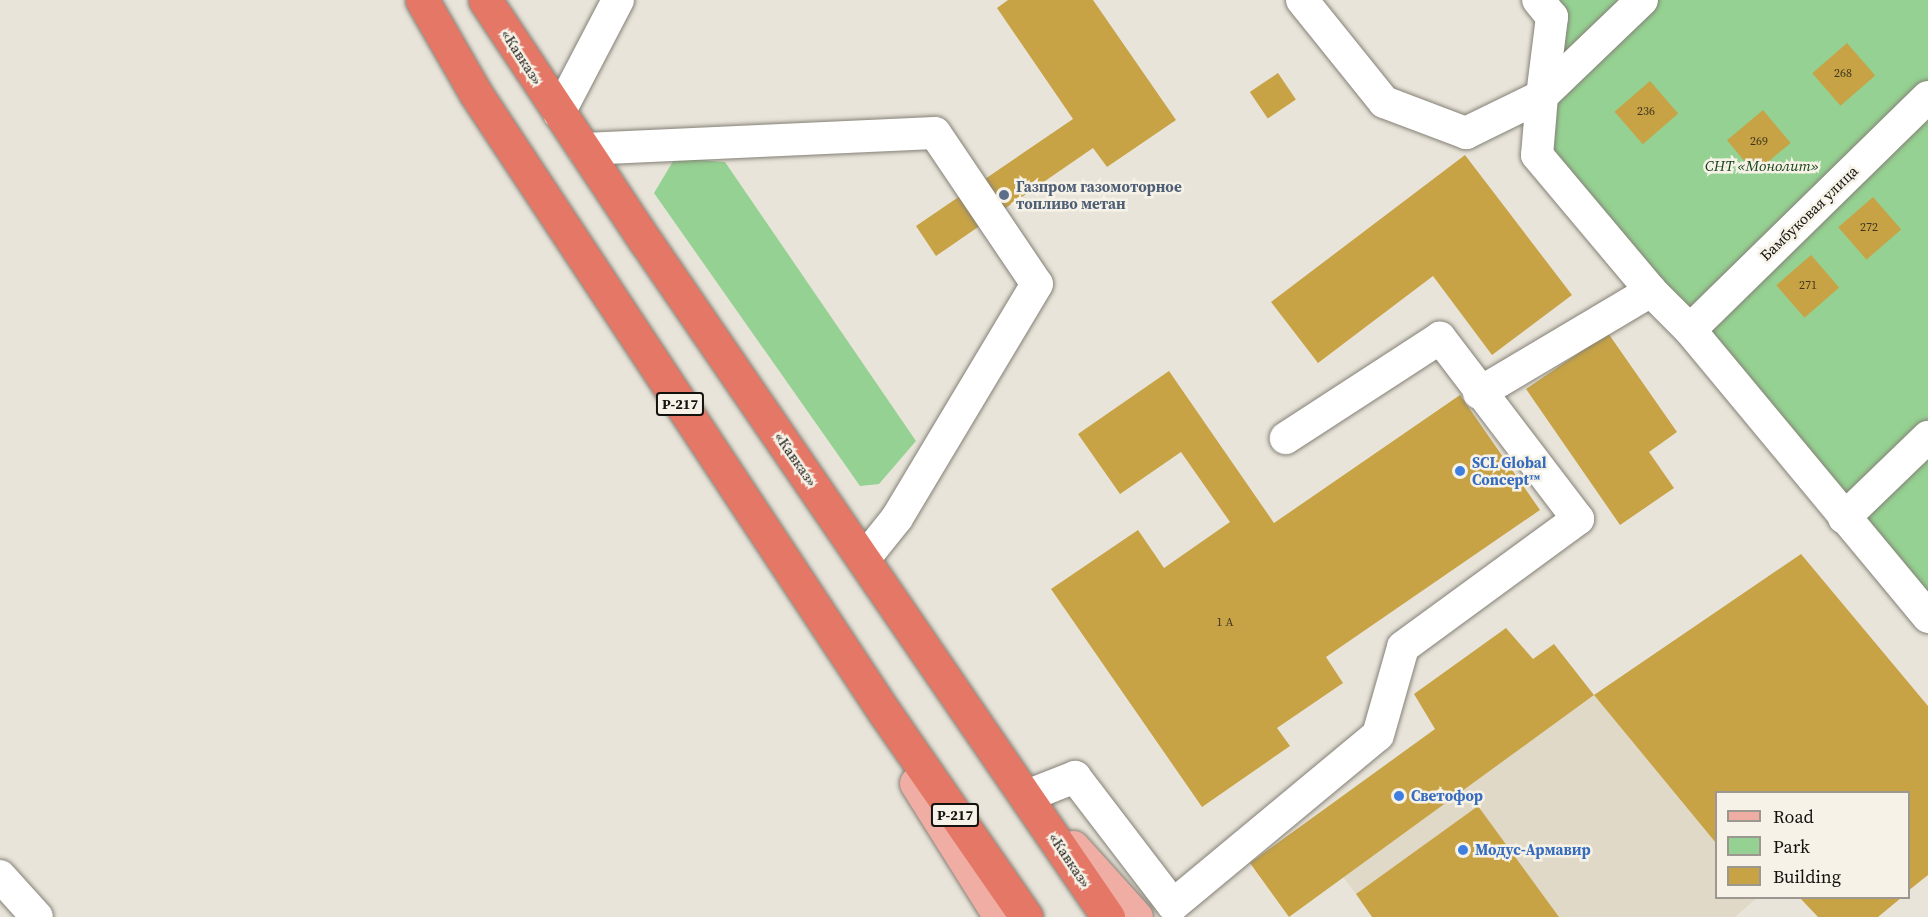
<!DOCTYPE html>
<meta charset="utf-8">
<style>
body{margin:0}
#map{position:relative;width:1928px;height:917px;overflow:hidden;background:#e9e4da;font-family:"Source Serif 4",serif}
div>[style]{position:absolute}
.built>*{inset:0;background:#e0d9c7}
.green>*{inset:0;background:#95d192}
.building>*{inset:0;background:#c7a346;transform-origin:0 0}
.roads{filter:drop-shadow(0 0 2px #848076) drop-shadow(0 0 2px #848076)}
.minor>*{height:32px;margin:-16px;padding:0 16px;transform-origin:16px;border-radius:16px;background:#fff}
.major>*{height:33px;margin:-16.5px;padding:0 16.5px;transform-origin:16.5px;border-radius:16.5px;background:#efada3}
.highway>*{height:33px;margin:-16.5px;padding:0 16.5px;transform-origin:16.5px;border-radius:16.5px;background:#e47766}
.dots>*{width:16px;height:16px;translate:-50% -50%;box-sizing:border-box;border:3px solid #f6f2e7;border-radius:50%}
span{translate:-50% -50%;white-space:nowrap;text-align:center;line-height:1.15;-webkit-text-stroke:5px #f6f2e7;paint-order:stroke}
.number-label{font-size:12px;color:#41361d}
.number-label span{-webkit-text-stroke-width:0}
.shield-label span{padding:2px 4px;background:#f6f2e7;border:2px solid;border-radius:4px;-webkit-text-stroke-width:0}
.shield-label{font-size:14px;color:#14120f;font-weight:700}
.street-label{font-size:15px;color:#14120f}
.park-label{font-size:15px;color:#103e10;font-style:italic}
.service-label{font-size:15px;color:#4e5e75;font-weight:700}
.left{translate:0 -50%;text-align:left}
.shop-label{font-size:15px;color:#366cbe;font-weight:700}
.legend{position:absolute;left:1715px;top:791px;width:195px;height:108px;box-sizing:border-box;background:#f6f2e7;border:2px solid #9c9891;margin:0;padding:8px 10px;list-style:none;font-size:18px;color:#14120f}
.legend li{display:flex;align-items:center;gap:12px;height:30px}
.legend b{width:30px;border:2px solid #9c9891}
</style>
<div id="map">
<div class="built">
<i style="clip-path:polygon(1594px 695px,1716px 843px,1716px 898px,1757px 898px,1735px 917px,1559px 917px,1478px 806px,1356px 894px,1343px 877px)"></i>
</div>
<div class="green">
<i style="clip-path:polygon(1538px 0,1928px 0,1928px 617px,1537px 155px)"></i>
<i style="clip-path:polygon(675px 158px,725px 162px,916px 441px,879px 484px,860px 486px,654px 193px)"></i>
</div>
<div class="building">
<i style="clip-path:polygon(1008px 0,1093px 0,1176px 120px,1107px 167px,1093px 148px,936px 256px,916px 226px,1073px 119px,997px 8px)"></i>
<i style="left:1847px;top:43px;width:43px;height:46px;rotate:49deg"></i>
<i style="left:1278px;top:73px;width:32px;height:34px;rotate:56deg"></i>
<i style="left:1650px;top:81px;width:43px;height:47px;rotate:49deg"></i>
<i style="left:1763px;top:110px;width:43px;height:47px;rotate:50deg"></i>
<i style="clip-path:polygon(1465px 155px,1572px 295px,1492px 355px,1433px 276px,1318px 363px,1271px 302px)"></i>
<i style="left:1873px;top:197px;width:43px;height:46px;rotate:49deg"></i>
<i style="left:1811px;top:255px;width:43px;height:46px;rotate:49deg"></i>
<i style="clip-path:polygon(1608px 333px,1677px 432px,1649px 452px,1674px 488px,1620px 525px,1526px 389px)"></i>
<i style="clip-path:polygon(1169px 371px,1274px 523px,1460px 395px,1540px 510px,1326px 657px,1343px 683px,1277px 728px,1290px 746px,1202px 807px,1051px 589px,1138px 530px,1164px 568px,1230px 522px,1181px 452px,1120px 494px,1078px 434px)"></i>
<i style="clip-path:polygon(1801px 554px,1928px 706px,1928px 875px,1908px 891px,1908px 792px,1716px 792px,1716px 843px,1594px 695px)"></i>
<i style="clip-path:polygon(1506px 628px,1533px 659px,1554px 644px,1594px 695px,1289px 917px,1250px 863px,1435px 729px,1414px 694px)"></i>
<i style="clip-path:polygon(1478px 806px,1559px 917px,1372px 917px,1356px 894px)"></i>
<i style="clip-path:polygon(1800px 898px,1901px 898px,1878px 917px,1818px 917px)"></i>
</div>
<div class="roads">
<div class="minor">
<i style="left:1302px;top:0;width:131px;rotate:51.2deg"></i>
<i style="left:1384px;top:102px;width:88px;rotate:20.7deg"></i>
<i style="left:1466px;top:133px;width:85px;rotate:-26deg"></i>
<i style="left:1542px;top:96px;width:80px;rotate:-82.8deg"></i>
<i style="left:1552px;top:17px;width:22px;rotate:-129deg"></i>
<i style="left:1642px;top:0;width:139px;rotate:136.2deg"></i>
<i style="left:1542px;top:96px;width:59px;rotate:94.8deg"></i>
<i style="left:1537px;top:155px;width:177px;rotate:50deg"></i>
<i style="left:1651px;top:291px;width:55px;rotate:45deg"></i>
<i style="left:1690px;top:330px;width:373px;rotate:50.3deg"></i>
<i style="left:559px;top:113px;width:127px;rotate:-62.4deg"></i>
<i style="left:584px;top:149px;width:351px;rotate:-2.6deg"></i>
<i style="left:935px;top:133px;width:182px;rotate:56deg"></i>
<i style="left:1037px;top:284px;width:273px;rotate:120.9deg"></i>
<i style="left:897px;top:518px;width:51px;rotate:128.7deg"></i>
<i style="left:1690px;top:330px;width:333px;rotate:-44.4deg"></i>
<i style="left:1479px;top:393px;width:200px;rotate:-30.7deg"></i>
<i style="left:1844px;top:518px;width:117px;rotate:-44deg"></i>
<i style="left:1027px;top:796px;width:52px;rotate:-21.6deg"></i>
<i style="left:1075px;top:777px;width:161px;rotate:52.6deg"></i>
<i style="left:1173px;top:905px;width:266px;rotate:-39.7deg"></i>
<i style="left:1378px;top:735px;width:91px;rotate:-74.1deg"></i>
<i style="left:1403px;top:647px;width:217px;rotate:-36.2deg"></i>
<i style="left:1578px;top:519px;width:228px;rotate:-127.3deg"></i>
<i style="left:1440px;top:338px;width:184px;rotate:147deg"></i>
<i style="left:0;top:876px;width:55px;rotate:47.9deg"></i>
</div>
<div class="major">
<i style="left:916px;top:783px;width:158px;rotate:57.9deg"></i>
<i style="left:1073px;top:847px;width:94px;rotate:48deg"></i>
</div>
<div class="highway">
<i style="left:422px;top:0;width:108px;rotate:60.1deg"></i>
<i style="left:476px;top:94px;width:742px;rotate:56.55deg"></i>
<i style="left:885px;top:713px;width:248px;rotate:55.3deg"></i>
<i style="left:485px;top:0;width:291px;rotate:56.4deg"></i>
<i style="left:646px;top:242px;width:818px;rotate:55.61deg"></i>
</div>
</div>
<div class="dots">
<i style="left:1004px;top:195px;background:#5c6f8a"></i>
<i style="left:1460px;top:471px;background:#3f7fe0"></i>
<i style="left:1399px;top:796px;background:#3f7fe0"></i>
<i style="left:1463px;top:850px;background:#3f7fe0"></i>
</div>
<div class="number-label">
<span style="left:1843px;top:74px">268</span>
<span style="left:1646px;top:112px">236</span>
<span style="left:1759px;top:142px">269</span>
<span style="left:1869px;top:228px">272</span>
<span style="left:1808px;top:286px">271</span>
<span style="left:1225px;top:623px">1 А</span>
</div>
<div class="shield-label">
<span style="left:680px;top:404px">Р-217</span>
<span style="left:955px;top:815px">Р-217</span>
</div>
<div class="street-label">
<span style="left:522px;top:57px;rotate:57deg">«Кавказ»</span>
<span style="left:1809px;top:213px;rotate:-44deg">Бамбуковая улица</span>
<span style="left:796px;top:459px;rotate:55deg">«Кавказ»</span>
<span style="left:1070px;top:860px;rotate:56deg">«Кавказ»</span>
</div>
<div class="park-label">
<span style="left:1762px;top:166px">СНТ «Монолит»</span>
</div>
<div class="service-label">
<span class="left" style="left:1016px;top:195px">Газпром газомоторное<br>топливо метан</span>
</div>
<div class="shop-label">
<span class="left" style="left:1472px;top:471px">SCL Global<br>Concept™</span>
<span class="left" style="left:1411px;top:796px">Светофор</span>
<span class="left" style="left:1475px;top:850px">Модус-Армавир</span>
</div>
<ul class="legend">
<li><b style="height:8px;background:#efada3"></b>Road</li>
<li><b style="height:16px;background:#95d192"></b>Park</li>
<li><b style="height:16px;background:#c7a346"></b>Building</li>
</ul>
</div>
